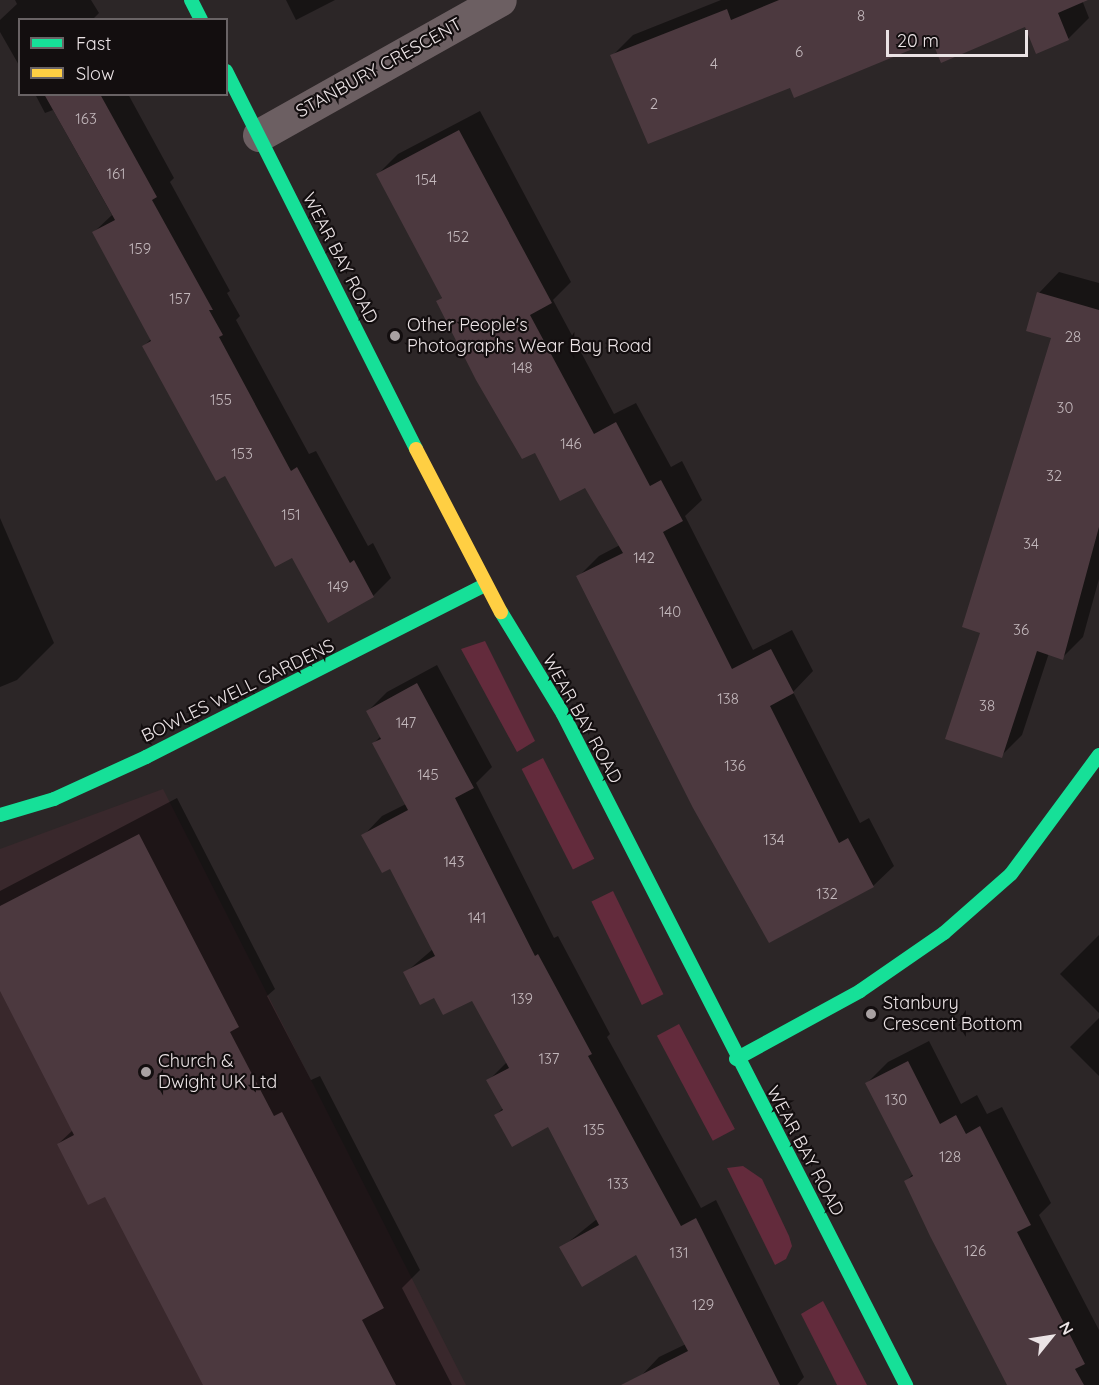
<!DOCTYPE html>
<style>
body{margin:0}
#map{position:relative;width:1099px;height:1385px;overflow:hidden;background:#2c2627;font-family:Quicksand,sans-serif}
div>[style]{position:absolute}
.built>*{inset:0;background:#39282c}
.green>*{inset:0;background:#632b3c;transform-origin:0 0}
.shadow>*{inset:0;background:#0007}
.building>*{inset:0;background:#4c393f}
.street>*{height:33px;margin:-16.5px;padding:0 16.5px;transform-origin:16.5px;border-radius:16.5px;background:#6c5f62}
.fast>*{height:14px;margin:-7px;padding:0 7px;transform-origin:7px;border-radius:7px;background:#16e098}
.slow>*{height:14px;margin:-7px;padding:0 7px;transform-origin:7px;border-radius:7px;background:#ffcf43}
.dots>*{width:16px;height:16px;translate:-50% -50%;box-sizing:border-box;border:3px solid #130e0f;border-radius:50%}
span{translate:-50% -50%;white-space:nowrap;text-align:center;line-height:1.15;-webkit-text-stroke:4.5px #130e0f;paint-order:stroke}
.number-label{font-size:15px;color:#c3b8bc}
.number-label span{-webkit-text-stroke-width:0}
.street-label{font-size:18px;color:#ebe3e5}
.poi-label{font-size:18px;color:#ebe3e5}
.left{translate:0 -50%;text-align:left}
.legend{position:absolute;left:18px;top:18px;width:210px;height:78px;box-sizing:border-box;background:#130e0f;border:2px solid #696365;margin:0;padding:8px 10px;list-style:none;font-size:18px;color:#ebe3e5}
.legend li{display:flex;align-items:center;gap:12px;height:30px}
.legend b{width:30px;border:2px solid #696365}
.north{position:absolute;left:1021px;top:1307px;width:60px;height:60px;-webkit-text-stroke:4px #130e0f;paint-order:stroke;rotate:60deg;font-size:16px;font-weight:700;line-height:24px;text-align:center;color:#ebe3e5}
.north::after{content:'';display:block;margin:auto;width:21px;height:27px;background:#ebe3e5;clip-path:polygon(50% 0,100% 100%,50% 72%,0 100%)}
.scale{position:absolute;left:886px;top:30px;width:142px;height:27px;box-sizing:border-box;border:3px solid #ebe3e5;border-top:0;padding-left:8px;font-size:18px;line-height:21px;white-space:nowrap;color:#ebe3e5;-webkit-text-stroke:4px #130e0f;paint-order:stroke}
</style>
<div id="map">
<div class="built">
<i style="clip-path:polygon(163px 789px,466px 1385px,0 1385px,0 849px)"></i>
</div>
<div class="green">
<i style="clip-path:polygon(485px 641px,535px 741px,517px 752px,461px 649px)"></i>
<i style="left:543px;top:758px;width:113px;height:24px;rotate:63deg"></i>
<i style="left:613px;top:891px;width:115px;height:24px;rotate:64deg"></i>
<i style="left:679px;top:1024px;width:119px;height:25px;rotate:62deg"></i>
<i style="clip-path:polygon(743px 1166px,762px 1179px,789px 1236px,792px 1246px,786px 1259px,775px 1265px,727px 1168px)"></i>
<i style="clip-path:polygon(823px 1301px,867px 1385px,837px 1385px,801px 1314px)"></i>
</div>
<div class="shadow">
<i style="clip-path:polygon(15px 0,91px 0,99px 13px,92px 20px,20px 20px,20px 67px,0 32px,0 20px,17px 4px)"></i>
<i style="clip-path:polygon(286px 0,335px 0,296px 20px)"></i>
<i style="clip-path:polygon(721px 0,1082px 0,1089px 18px,1068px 39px,1037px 52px,1026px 25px,933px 39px,791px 86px,612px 56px,633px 35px)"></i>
<i style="clip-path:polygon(35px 94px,128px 94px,174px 178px,170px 182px,230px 291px,227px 293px,240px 316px,236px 320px,309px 454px,316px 451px,368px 546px,373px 543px,391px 578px,373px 596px,293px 556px,226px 474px,144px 346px,151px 339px,94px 232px,112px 215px,53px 110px,45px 113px)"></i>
<i style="clip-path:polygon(480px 111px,571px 282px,553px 300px,614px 414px,636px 403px,671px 467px,682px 461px,702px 500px,685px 516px,753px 650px,792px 630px,813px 671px,793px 692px,860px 823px,869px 818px,894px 866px,873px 886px,578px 577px,599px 556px,620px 545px,586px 486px,536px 451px,438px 302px,443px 296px,378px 174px,398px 154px)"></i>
<i style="clip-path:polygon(1059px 272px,1099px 283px,1099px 579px,1083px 637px,1062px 658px,1049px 653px,1022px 735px,1001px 756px,982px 632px,1053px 337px,1039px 293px)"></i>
<i style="clip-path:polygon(0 518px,54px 643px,17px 680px,0 687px)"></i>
<i style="clip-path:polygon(437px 665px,492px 767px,476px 783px,554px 938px,558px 936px,610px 1034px,607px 1037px,701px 1208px,716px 1200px,804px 1377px,797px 1385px,645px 1385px,640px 1377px,659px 1357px,686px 1344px,637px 1253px,561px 1248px,597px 1219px,549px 1125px,496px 1115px,503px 1108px,488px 1081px,507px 1062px,473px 999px,435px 996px,405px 973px,433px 949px,391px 867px,363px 836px,382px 816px,406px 804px,374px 743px,381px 736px,368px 711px,387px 692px)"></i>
<i style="clip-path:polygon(177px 798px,275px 989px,267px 996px,311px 1080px,320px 1076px,420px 1270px,402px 1288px,452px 1385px,205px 1385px,106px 1195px,58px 1144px,73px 1130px,0 988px,0 891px)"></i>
<i style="clip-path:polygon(1099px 935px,1099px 1013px,1060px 974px)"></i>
<i style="clip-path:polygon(1099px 1018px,1099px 1076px,1070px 1047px)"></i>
<i style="clip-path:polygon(929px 1041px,961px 1104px,977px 1095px,987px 1114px,1002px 1107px,1051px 1203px,1039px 1215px,1099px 1330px,1099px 1385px,1010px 1385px,906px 1181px,914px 1173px,867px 1083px,888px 1062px)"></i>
</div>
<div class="building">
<i style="clip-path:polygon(779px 0,1088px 0,1058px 13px,1069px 40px,1036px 54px,1025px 27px,941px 63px,932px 41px,794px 98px,790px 88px,648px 144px,610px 55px,727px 9px,731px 20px)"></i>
<i style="clip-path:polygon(44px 94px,100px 94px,157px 197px,152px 200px,213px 310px,209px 310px,223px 335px,219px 337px,291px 471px,297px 467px,350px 563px,354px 560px,374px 597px,328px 623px,292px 558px,275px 567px,225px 476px,216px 481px,142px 346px,151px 341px,92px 232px,115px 220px)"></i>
<i style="clip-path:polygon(459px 130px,552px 303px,530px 315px,594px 434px,616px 422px,650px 486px,661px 480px,683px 521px,663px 532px,732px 669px,771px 649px,794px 693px,770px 706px,839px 843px,848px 838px,874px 887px,769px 943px,693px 808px,576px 576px,623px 553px,585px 488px,560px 501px,535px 453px,522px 459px,476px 380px,436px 301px,442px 298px,376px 174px)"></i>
<i style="clip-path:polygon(1037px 292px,1099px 310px,1099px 527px,1063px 660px,1037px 651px,1002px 758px,945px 739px,980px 633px,962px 627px,1051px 338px,1026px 331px)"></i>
<i style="clip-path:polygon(417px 683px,474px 788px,455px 798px,535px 956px,538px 954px,592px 1054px,588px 1056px,681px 1226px,696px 1218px,780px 1385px,621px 1385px,688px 1351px,636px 1255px,582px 1287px,559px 1247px,599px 1225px,548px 1127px,512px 1147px,494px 1115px,503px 1110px,486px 1080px,509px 1068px,472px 1001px,443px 1015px,434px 998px,420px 1005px,403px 972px,435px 956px,390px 869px,382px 873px,361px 835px,408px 810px,372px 743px,381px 739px,366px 711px)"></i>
<i style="clip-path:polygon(139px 834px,239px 1027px,230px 1032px,274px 1116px,282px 1112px,384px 1308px,362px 1320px,396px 1385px,203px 1385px,105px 1197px,88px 1205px,57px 1144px,74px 1135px,0 991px,0 906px)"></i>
<i style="clip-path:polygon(908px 1061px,940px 1124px,956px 1115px,966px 1134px,980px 1126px,1031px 1225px,1017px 1232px,1085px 1364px,1075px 1369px,1084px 1385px,1007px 1385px,930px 1236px,904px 1181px,913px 1176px,865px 1083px)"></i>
</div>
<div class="street">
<i style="left:259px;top:135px;width:276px;rotate:-29.3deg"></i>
</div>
<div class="fast">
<i style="left:191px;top:0;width:22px;rotate:63deg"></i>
<i style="left:226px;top:71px;width:423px;rotate:63.3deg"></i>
<i style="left:501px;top:612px;width:119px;rotate:58.7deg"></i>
<i style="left:563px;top:714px;width:754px;rotate:62.92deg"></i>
<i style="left:0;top:815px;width:56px;rotate:-16.5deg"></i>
<i style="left:54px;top:799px;width:101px;rotate:-24.5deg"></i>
<i style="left:146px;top:757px;width:380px;rotate:-26.9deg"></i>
<i style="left:736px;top:1059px;width:141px;rotate:-28.7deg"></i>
<i style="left:860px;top:991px;width:102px;rotate:-34.6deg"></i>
<i style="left:944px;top:933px;width:89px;rotate:-41.4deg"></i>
<i style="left:1011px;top:874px;width:148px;rotate:-53.5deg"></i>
</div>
<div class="slow">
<i style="left:416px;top:449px;width:184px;rotate:62.5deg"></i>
</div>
<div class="dots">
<i style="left:395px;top:336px;background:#a8a1a2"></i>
<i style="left:871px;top:1014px;background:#a8a1a2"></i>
<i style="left:146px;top:1072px;background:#a8a1a2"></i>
</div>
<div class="number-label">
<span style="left:861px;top:16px">8</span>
<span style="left:799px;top:52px">6</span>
<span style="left:714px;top:64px">4</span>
<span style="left:654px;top:104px">2</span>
<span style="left:86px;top:119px">163</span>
<span style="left:116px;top:174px">161</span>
<span style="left:426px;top:180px">154</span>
<span style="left:458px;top:237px">152</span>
<span style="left:140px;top:249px">159</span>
<span style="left:180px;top:299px">157</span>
<span style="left:1073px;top:337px">28</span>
<span style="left:522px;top:368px">148</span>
<span style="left:221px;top:400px">155</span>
<span style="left:1065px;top:408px">30</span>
<span style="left:571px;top:444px">146</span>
<span style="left:242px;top:454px">153</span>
<span style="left:1054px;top:476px">32</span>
<span style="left:291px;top:515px">151</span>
<span style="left:1031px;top:544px">34</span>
<span style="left:644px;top:558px">142</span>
<span style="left:338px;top:587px">149</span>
<span style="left:670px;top:612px">140</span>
<span style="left:1021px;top:630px">36</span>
<span style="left:728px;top:699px">138</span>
<span style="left:987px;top:706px">38</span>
<span style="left:406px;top:723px">147</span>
<span style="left:735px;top:766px">136</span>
<span style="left:428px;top:775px">145</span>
<span style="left:774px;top:840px">134</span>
<span style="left:454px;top:862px">143</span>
<span style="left:827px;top:894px">132</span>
<span style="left:477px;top:918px">141</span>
<span style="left:522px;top:999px">139</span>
<span style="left:549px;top:1059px">137</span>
<span style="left:896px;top:1100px">130</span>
<span style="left:594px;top:1130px">135</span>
<span style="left:950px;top:1157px">128</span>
<span style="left:618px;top:1184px">133</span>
<span style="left:975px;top:1251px">126</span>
<span style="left:679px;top:1253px">131</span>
<span style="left:703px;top:1305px">129</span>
</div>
<div class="street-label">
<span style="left:379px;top:68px;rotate:-29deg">STANBURY CRESCENT</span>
<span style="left:340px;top:258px;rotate:63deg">WEAR BAY ROAD</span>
<span style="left:238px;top:691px;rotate:-26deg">BOWLES WELL GARDENS</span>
<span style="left:582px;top:719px;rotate:61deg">WEAR BAY ROAD</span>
<span style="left:805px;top:1151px;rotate:62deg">WEAR BAY ROAD</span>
</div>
<div class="poi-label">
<span class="left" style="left:407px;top:336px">Other People's<br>Photographs Wear Bay Road</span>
<span class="left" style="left:883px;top:1014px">Stanbury<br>Crescent Bottom</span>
<span class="left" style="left:158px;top:1072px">Church &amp;<br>Dwight UK Ltd</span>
</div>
<ul class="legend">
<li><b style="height:8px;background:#16e098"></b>Fast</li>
<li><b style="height:8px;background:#ffcf43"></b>Slow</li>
</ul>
<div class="north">N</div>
<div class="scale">20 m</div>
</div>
